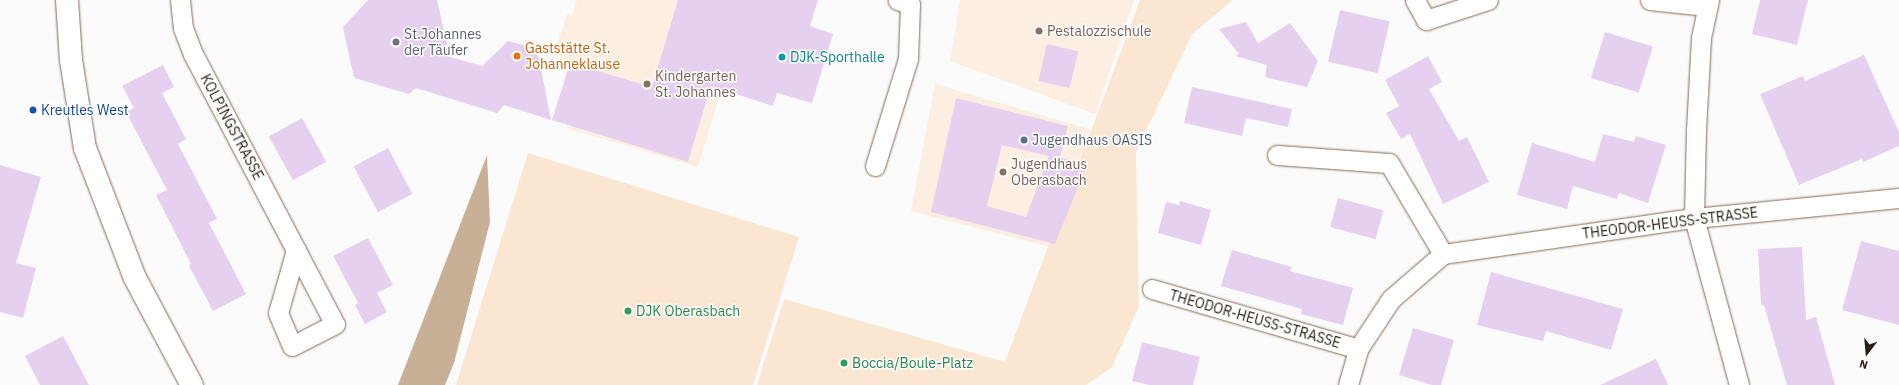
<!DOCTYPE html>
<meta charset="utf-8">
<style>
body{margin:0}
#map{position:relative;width:1899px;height:385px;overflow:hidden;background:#fbfbfb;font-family:"IBM Plex Sans",sans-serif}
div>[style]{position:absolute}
.built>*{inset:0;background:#fcefe1}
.green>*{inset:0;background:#fbe6d1}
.forest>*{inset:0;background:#c8b096}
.building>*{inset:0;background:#e6d0f0;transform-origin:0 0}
.roads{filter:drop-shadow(0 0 1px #836a51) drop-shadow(0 0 1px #836a51)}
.street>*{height:19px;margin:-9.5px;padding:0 9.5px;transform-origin:9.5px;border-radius:9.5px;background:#fff}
.secondary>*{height:22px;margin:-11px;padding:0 11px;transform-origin:11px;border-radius:11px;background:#fff}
.dots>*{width:11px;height:11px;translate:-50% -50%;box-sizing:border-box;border:2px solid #fff;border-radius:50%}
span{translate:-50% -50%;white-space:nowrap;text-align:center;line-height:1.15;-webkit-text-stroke:3px #fff;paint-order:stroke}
.education-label{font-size:14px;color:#785e54}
.left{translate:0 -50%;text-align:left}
.worship-label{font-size:14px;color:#5b616d}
.food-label{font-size:14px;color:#c56008}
.culture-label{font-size:14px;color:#0d838f}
.transit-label{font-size:14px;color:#164399}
.street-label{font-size:14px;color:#291f14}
.service-label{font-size:14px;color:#4e5e75}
.leisure-label{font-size:14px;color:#27864d}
.north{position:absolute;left:1847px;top:333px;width:40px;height:40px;-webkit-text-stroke:3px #fff;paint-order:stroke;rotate:196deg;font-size:11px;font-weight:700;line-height:16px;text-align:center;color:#291f14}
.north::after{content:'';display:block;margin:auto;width:14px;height:18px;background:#291f14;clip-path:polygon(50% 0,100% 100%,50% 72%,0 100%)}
</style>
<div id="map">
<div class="built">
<i style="clip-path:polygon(577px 0,748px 0,698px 167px,567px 128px,578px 86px,563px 81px,569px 62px,554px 54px,567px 14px,572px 15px)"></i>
<i style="clip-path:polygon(960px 0,1134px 0,1095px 114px,950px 61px)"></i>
<i style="clip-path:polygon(935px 84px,1102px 133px,1058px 249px,911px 211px)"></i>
</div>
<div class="green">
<i style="clip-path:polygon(1140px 0,1233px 0,1192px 34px,1136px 152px,1139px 306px,1112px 367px,1086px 385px,757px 385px,784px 299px,1005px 362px)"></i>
<i style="clip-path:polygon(528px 153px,799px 237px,753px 385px,456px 385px)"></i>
</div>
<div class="forest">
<i style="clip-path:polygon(487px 155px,490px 222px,454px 363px,445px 385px,398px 385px)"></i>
</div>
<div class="building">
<i style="clip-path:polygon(368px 0,437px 0,450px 57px,482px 66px,508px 41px,537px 49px,551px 120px,504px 105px,497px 113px,416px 88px,409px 94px,354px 78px,343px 27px)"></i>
<i style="clip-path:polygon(678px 0,818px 0,810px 26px,833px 34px,812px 103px,777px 93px,773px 106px,711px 86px,688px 162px,552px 120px,570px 63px,652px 87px)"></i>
<i style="clip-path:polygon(1760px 0,1808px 0,1797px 45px,1752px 34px)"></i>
<i style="left:1340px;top:10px;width:51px;height:53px;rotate:13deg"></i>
<i style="clip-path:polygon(1246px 22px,1258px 43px,1290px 23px,1318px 61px,1307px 87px,1265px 77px,1267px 65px,1235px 56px,1239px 54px,1219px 29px)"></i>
<i style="left:1605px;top:32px;width:50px;height:48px;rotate:17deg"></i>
<i style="left:1047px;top:44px;width:32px;height:38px;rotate:13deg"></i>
<i style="clip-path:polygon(1864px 55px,1899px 132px,1899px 146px,1863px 162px,1862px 159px,1799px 185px,1760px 94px,1803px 76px,1805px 81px)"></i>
<i style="clip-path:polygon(1428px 56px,1442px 82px,1429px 89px,1459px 141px,1467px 137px,1489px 182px,1443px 204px,1410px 134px,1401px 139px,1386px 113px,1399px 106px,1385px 80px)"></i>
<i style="clip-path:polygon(163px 65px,174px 87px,162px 93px,186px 139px,178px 144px,217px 219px,209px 223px,246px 294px,213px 311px,189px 266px,191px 264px,156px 195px,167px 190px,126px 112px,134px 108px,122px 86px)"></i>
<i style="clip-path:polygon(1192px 87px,1292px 109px,1288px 127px,1246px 118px,1242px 136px,1184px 123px)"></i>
<i style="clip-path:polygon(evenodd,956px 98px,1068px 126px,1060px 157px,1086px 167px,1055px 244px,931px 212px,956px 98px,1002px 145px,1049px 156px,1026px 217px,987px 206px,1002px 145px)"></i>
<i style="left:302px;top:118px;width:50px;height:38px;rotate:61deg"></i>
<i style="clip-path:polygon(1603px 134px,1634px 142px,1636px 136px,1666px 145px,1648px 203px,1619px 193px,1617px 199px,1573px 186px,1567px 209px,1517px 195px,1532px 143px,1595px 162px)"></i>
<i style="left:388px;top:148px;width:52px;height:39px;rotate:62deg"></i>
<i style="clip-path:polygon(0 165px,41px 177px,16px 263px,36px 268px,23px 318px,0 312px)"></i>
<i style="left:1338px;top:198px;width:47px;height:30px;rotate:15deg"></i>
<i style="clip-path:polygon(1180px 201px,1211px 210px,1201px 245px,1158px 233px,1166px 202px,1179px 205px)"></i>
<i style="clip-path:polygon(368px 238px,393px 285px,377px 293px,387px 312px,365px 324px,355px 305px,358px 303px,333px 256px)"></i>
<i style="clip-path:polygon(1861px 241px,1899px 251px,1899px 325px,1842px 310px)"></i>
<i style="clip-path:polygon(1802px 247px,1806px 320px,1816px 317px,1835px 385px,1787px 385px,1764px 305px,1761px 305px,1758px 249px)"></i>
<i style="clip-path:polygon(1232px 250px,1292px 267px,1290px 271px,1353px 288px,1343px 325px,1301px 314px,1302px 309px,1221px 286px)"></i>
<i style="clip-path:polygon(1491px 272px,1623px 309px,1611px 350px,1546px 331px,1543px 341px,1477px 325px)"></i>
<i style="clip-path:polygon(1413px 328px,1454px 340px,1441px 385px,1432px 385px,1399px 375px)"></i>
<i style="clip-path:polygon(63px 336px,89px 385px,40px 385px,25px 356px)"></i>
<i style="clip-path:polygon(1142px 342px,1200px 357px,1193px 385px,1149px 385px,1132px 381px)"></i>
<i style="clip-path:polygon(1656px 359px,1668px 385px,1600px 385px,1641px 366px)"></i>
</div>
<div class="roads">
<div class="street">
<i style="left:180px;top:0;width:28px;rotate:84deg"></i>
<i style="left:183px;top:28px;width:28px;rotate:69deg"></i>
<i style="left:193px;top:54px;width:305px;rotate:62.3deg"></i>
<i style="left:335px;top:324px;width:48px;rotate:152.9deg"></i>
<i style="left:292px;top:346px;width:36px;rotate:-113deg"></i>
<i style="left:278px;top:313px;width:66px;rotate:-74.1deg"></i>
<i style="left:1415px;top:0;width:23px;rotate:61deg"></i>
<i style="left:1426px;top:20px;width:65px;rotate:-17.9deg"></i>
<i style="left:1650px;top:0;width:57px;rotate:6deg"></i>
<i style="left:1709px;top:0;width:39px;rotate:102deg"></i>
<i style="left:1701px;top:38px;width:91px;rotate:93.1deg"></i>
<i style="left:1696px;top:129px;width:89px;rotate:91.3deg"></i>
<i style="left:1694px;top:218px;width:173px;rotate:74.9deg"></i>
<i style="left:1277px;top:155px;width:112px;rotate:4.1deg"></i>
<i style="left:1389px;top:163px;width:106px;rotate:59.3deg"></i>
<i style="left:875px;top:166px;width:112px;rotate:-72.9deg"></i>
<i style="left:908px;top:59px;width:55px;rotate:-87.9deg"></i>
<i style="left:910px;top:4px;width:13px;rotate:-162deg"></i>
<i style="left:1152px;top:289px;width:215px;rotate:16.2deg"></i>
<i style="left:1348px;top:385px;width:37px;rotate:-74deg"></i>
<i style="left:1358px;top:349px;width:60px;rotate:-56.6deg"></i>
<i style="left:1391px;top:299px;width:69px;rotate:-40.9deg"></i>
<i style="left:1443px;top:254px;width:254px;rotate:-8.2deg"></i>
<i style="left:1694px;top:218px;width:206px;rotate:-5.6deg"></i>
</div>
<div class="secondary">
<i style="left:67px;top:0;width:60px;rotate:86.2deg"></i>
<i style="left:71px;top:60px;width:89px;rotate:81deg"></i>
<i style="left:85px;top:148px;width:139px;rotate:69deg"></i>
<i style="left:135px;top:278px;width:121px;rotate:62deg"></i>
</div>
</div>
<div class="dots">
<i style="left:1039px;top:31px;background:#8d6e63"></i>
<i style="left:396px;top:42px;background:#6b7280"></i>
<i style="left:517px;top:56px;background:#e8710a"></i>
<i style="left:782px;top:57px;background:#0f9aa8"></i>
<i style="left:647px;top:84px;background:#8d6e63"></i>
<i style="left:33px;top:110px;background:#1a4fb4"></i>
<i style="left:1024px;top:140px;background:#5c6f8a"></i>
<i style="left:1003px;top:172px;background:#8d6e63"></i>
<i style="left:628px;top:311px;background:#2e9e5b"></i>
<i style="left:844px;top:363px;background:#2e9e5b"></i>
</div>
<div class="education-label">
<span class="left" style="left:1047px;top:31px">Pestalozzischule</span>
<span class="left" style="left:655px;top:84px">Kindergarten<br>St. Johannes</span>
<span class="left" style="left:1011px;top:172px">Jugendhaus<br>Oberasbach</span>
</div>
<div class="worship-label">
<span class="left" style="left:404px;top:42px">St.Johannes<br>der Täufer</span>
</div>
<div class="food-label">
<span class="left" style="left:525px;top:56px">Gaststätte St.<br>Johanneklause</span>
</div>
<div class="culture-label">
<span class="left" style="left:790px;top:57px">DJK-Sporthalle</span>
</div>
<div class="transit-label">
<span class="left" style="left:41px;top:110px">Kreutles West</span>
</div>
<div class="street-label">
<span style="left:232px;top:127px;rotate:62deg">KOLPINGSTRASSE</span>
<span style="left:1670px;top:223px;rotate:-7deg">THEODOR-HEUSS-STRASSE</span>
<span style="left:1255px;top:319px;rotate:16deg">THEODOR-HEUSS-STRASSE</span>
</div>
<div class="service-label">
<span class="left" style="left:1032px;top:140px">Jugendhaus OASIS</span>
</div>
<div class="leisure-label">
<span class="left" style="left:636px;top:311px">DJK Oberasbach</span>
<span class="left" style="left:852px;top:363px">Boccia/Boule-Platz</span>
</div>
<div class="north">N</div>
</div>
